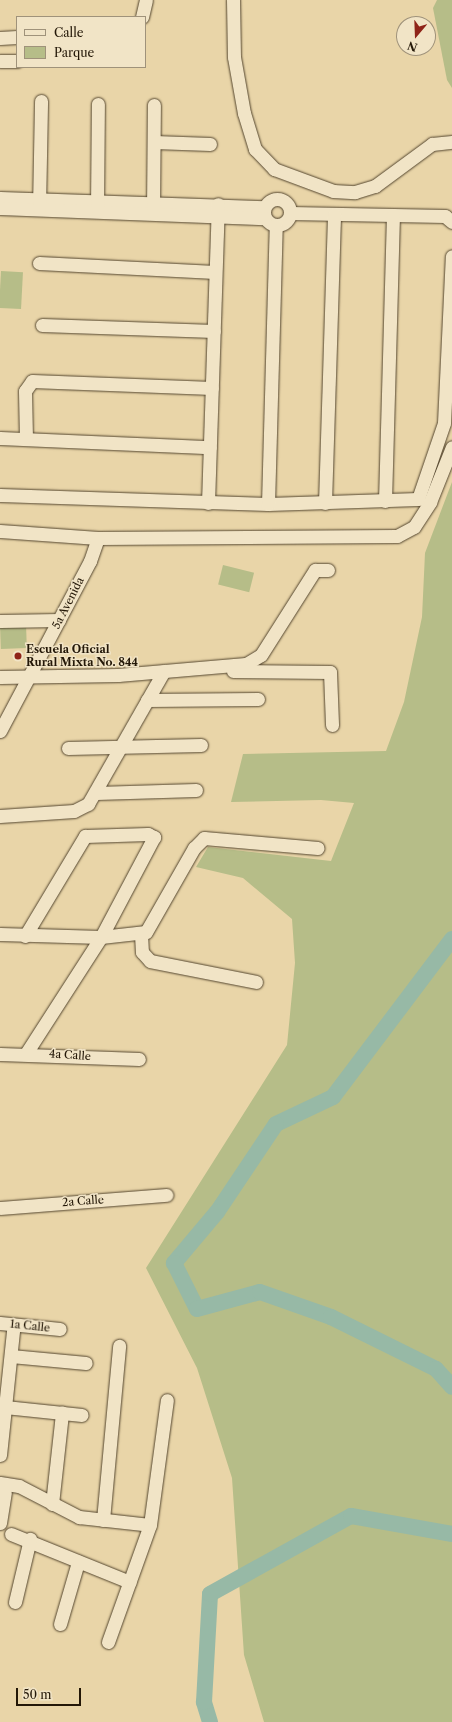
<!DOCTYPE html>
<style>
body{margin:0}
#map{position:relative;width:452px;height:1722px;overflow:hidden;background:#e9d5a8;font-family:"Libre Caslon Text",serif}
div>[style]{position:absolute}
.green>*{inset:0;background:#b6bd88;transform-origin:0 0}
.river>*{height:16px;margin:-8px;padding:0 8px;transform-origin:8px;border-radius:8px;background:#97b9a6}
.roads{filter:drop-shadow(0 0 1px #54462f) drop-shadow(0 0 1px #54462f)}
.minor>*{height:13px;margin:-6.5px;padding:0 6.5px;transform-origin:6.5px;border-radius:6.5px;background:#f1e4c6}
.minor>.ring{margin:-6.5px;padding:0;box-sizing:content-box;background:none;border:13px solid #f1e4c6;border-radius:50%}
.dots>*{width:11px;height:11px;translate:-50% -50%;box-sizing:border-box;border:2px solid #f1e4c6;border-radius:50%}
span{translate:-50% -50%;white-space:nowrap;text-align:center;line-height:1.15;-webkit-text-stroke:3px #f1e4c6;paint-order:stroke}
.street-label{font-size:11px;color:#231707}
.poi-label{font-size:11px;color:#231707;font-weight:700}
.left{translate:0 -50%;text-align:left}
.legend{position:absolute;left:16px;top:16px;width:130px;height:52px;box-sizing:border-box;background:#f1e4c6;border:1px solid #9f927a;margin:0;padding:5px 7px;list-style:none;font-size:12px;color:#231707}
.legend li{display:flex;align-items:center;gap:8px;height:20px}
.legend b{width:20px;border:1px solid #9f927a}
.north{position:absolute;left:396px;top:16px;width:40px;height:40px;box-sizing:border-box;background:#f1e4c6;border:1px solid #9f927a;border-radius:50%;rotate:199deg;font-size:11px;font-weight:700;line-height:16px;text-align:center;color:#231707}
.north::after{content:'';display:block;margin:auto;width:14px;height:18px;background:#8f2418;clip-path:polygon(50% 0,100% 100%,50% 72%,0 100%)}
.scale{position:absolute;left:16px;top:1688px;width:65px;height:18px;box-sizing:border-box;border:2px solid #231707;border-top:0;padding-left:5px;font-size:12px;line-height:14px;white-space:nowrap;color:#231707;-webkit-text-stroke:3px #f1e4c6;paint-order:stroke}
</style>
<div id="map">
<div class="green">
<i style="clip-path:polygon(437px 0,452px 0,452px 88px,447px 80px,433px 8px)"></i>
<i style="left:1px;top:271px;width:22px;height:37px;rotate:3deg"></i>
<i style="clip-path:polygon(452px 482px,452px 1722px,264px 1722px,244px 1655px,232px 1478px,197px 1368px,146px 1268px,287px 1045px,295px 963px,292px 919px,243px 878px,196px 867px,208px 847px,331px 861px,354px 803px,321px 800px,231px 802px,243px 754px,386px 751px,404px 702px,422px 617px,425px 553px)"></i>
<i style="left:223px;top:565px;width:32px;height:20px;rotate:14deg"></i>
<i style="left:26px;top:624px;width:24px;height:26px;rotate:88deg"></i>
</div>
<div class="river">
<i style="left:452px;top:939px;width:198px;rotate:127deg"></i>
<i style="left:333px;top:1097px;width:63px;rotate:154.7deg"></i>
<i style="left:276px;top:1124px;width:106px;rotate:123.8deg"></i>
<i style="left:217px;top:1212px;width:67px;rotate:130.1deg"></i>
<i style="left:174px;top:1263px;width:51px;rotate:63.4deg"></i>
<i style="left:197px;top:1309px;width:65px;rotate:-15.1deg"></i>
<i style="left:260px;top:1292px;width:75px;rotate:19.4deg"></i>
<i style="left:331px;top:1317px;width:117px;rotate:26.3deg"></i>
<i style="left:436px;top:1369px;width:24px;rotate:48deg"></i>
<i style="left:210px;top:1722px;width:21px;rotate:-107deg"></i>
<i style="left:204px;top:1702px;width:108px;rotate:-86.8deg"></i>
<i style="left:210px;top:1594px;width:161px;rotate:-29deg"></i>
<i style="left:351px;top:1516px;width:103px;rotate:10.1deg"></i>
</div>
<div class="roads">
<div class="minor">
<i style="left:233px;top:0;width:57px;rotate:89deg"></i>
<i style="left:234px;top:57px;width:57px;rotate:79.9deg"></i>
<i style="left:244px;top:113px;width:38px;rotate:73deg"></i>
<i style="left:255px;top:149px;width:28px;rotate:46deg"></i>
<i style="left:274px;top:169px;width:63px;rotate:20.4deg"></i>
<i style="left:333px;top:191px;width:22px;rotate:3deg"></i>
<i style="left:355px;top:192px;width:21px;rotate:-17deg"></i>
<i style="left:375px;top:186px;width:71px;rotate:-36.4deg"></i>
<i style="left:432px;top:144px;width:20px;rotate:-6deg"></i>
<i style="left:142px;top:17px;width:17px;rotate:-77deg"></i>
<i style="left:0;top:38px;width:17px;rotate:-3deg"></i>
<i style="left:0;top:61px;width:17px"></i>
<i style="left:154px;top:142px;width:56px;rotate:2deg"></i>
<i style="left:0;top:198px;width:264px;rotate:2deg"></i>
<i class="ring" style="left:264px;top:199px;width:13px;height:13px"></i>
<i style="left:0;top:208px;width:265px;rotate:2.2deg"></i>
<i style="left:39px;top:208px;width:107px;rotate:-88.9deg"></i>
<i style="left:97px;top:209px;width:105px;rotate:-89.5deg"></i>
<i style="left:153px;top:211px;width:106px;rotate:-89.5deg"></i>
<i style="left:290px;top:213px;width:155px;rotate:1.1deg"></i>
<i style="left:445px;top:216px;width:9px;rotate:41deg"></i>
<i style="left:39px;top:263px;width:176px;rotate:2.9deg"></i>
<i style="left:42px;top:325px;width:172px;rotate:2deg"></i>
<i style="left:0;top:438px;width:210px;rotate:2.5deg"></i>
<i style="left:26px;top:439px;width:48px;rotate:-91.2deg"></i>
<i style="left:25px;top:391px;width:12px;rotate:-55deg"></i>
<i style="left:32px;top:381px;width:180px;rotate:2.2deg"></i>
<i style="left:0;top:495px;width:268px;rotate:1.9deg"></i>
<i style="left:268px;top:504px;width:150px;rotate:-1.9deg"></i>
<i style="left:418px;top:499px;width:80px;rotate:-71.1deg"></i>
<i style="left:444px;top:423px;width:167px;rotate:-87.3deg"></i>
<i style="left:385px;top:501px;width:286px;rotate:-88.4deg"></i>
<i style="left:208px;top:503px;width:299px;rotate:-88.1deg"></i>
<i style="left:325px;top:503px;width:289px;rotate:-88.2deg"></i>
<i style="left:268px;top:504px;width:279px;rotate:-88.4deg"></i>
<i style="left:0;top:531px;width:98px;rotate:4.1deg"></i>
<i style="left:98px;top:538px;width:299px;rotate:-0.4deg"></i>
<i style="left:397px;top:536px;width:19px;rotate:-28deg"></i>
<i style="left:414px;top:527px;width:30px;rotate:-57deg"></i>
<i style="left:430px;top:502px;width:59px;rotate:-68.2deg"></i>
<i style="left:0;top:621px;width:59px;rotate:-1deg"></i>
<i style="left:233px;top:671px;width:97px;rotate:0.6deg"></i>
<i style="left:330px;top:672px;width:53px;rotate:87.8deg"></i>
<i style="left:0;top:677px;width:118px;rotate:-1deg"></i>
<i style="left:118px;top:675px;width:128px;rotate:-4.9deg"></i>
<i style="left:246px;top:664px;width:17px;rotate:-31deg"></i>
<i style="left:261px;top:655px;width:101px;rotate:-57.6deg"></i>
<i style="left:315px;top:570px;width:13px"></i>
<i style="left:147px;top:700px;width:111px;rotate:-0.5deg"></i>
<i style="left:0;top:731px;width:192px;rotate:-62.1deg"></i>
<i style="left:90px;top:561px;width:24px;rotate:-71deg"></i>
<i style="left:68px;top:748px;width:133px;rotate:-1.3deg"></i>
<i style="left:96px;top:793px;width:100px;rotate:-1.7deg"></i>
<i style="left:0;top:816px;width:74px;rotate:-3.9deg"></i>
<i style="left:74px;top:811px;width:16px;rotate:-27deg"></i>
<i style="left:88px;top:804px;width:153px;rotate:-60.3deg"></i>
<i style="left:0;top:934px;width:101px;rotate:1.7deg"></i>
<i style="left:101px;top:937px;width:45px;rotate:-6.3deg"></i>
<i style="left:146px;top:932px;width:97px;rotate:-60.3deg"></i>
<i style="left:194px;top:848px;width:14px;rotate:-45deg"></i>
<i style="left:204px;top:838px;width:114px;rotate:5deg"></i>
<i style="left:141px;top:934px;width:18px;rotate:87deg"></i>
<i style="left:142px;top:952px;width:12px;rotate:48deg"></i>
<i style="left:150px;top:961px;width:108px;rotate:11.2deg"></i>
<i style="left:25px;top:936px;width:117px;rotate:-59deg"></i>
<i style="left:85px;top:836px;width:63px;rotate:-1.8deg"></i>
<i style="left:148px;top:834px;width:7px;rotate:27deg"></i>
<i style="left:154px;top:837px;width:113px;rotate:117.9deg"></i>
<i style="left:101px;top:937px;width:137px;rotate:122.8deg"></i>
<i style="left:0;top:1054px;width:139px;rotate:2.1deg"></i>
<i style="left:0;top:1208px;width:167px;rotate:-4.5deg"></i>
<i style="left:0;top:1323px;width:60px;rotate:5.7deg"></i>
<i style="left:11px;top:1356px;width:75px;rotate:5.3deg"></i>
<i style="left:5px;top:1407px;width:77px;rotate:5.9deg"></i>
<i style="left:0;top:1455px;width:125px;rotate:-84deg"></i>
<i style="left:0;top:1483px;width:19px;rotate:9deg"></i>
<i style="left:19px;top:1486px;width:68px;rotate:27.3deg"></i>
<i style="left:79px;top:1517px;width:71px;rotate:6.4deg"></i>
<i style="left:52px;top:1504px;width:92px;rotate:-83.7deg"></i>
<i style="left:103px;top:1520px;width:175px;rotate:-84.7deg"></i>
<i style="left:0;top:1523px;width:31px;rotate:-81deg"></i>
<i style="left:11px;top:1534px;width:128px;rotate:22deg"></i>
<i style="left:15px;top:1602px;width:65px;rotate:-76.6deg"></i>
<i style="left:60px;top:1624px;width:65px;rotate:-73.8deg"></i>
<i style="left:108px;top:1642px;width:124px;rotate:-70.3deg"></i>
<i style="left:150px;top:1525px;width:126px;rotate:-82.3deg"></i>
</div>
</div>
<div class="dots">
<i style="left:18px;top:656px;background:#8f2418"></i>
</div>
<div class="street-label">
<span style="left:68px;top:603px;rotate:-63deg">5a Avenida</span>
<span style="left:70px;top:1055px;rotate:4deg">4a Calle</span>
<span style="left:83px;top:1201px;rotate:-4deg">2a Calle</span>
<span style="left:30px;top:1326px;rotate:6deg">1a Calle</span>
</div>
<div class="poi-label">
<span class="left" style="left:26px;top:656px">Escuela Oficial<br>Rural Mixta No. 844</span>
</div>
<ul class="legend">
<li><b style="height:5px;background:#f1e4c6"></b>Calle</li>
<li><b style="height:11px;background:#b6bd88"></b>Parque</li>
</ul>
<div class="north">N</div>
<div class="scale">50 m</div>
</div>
